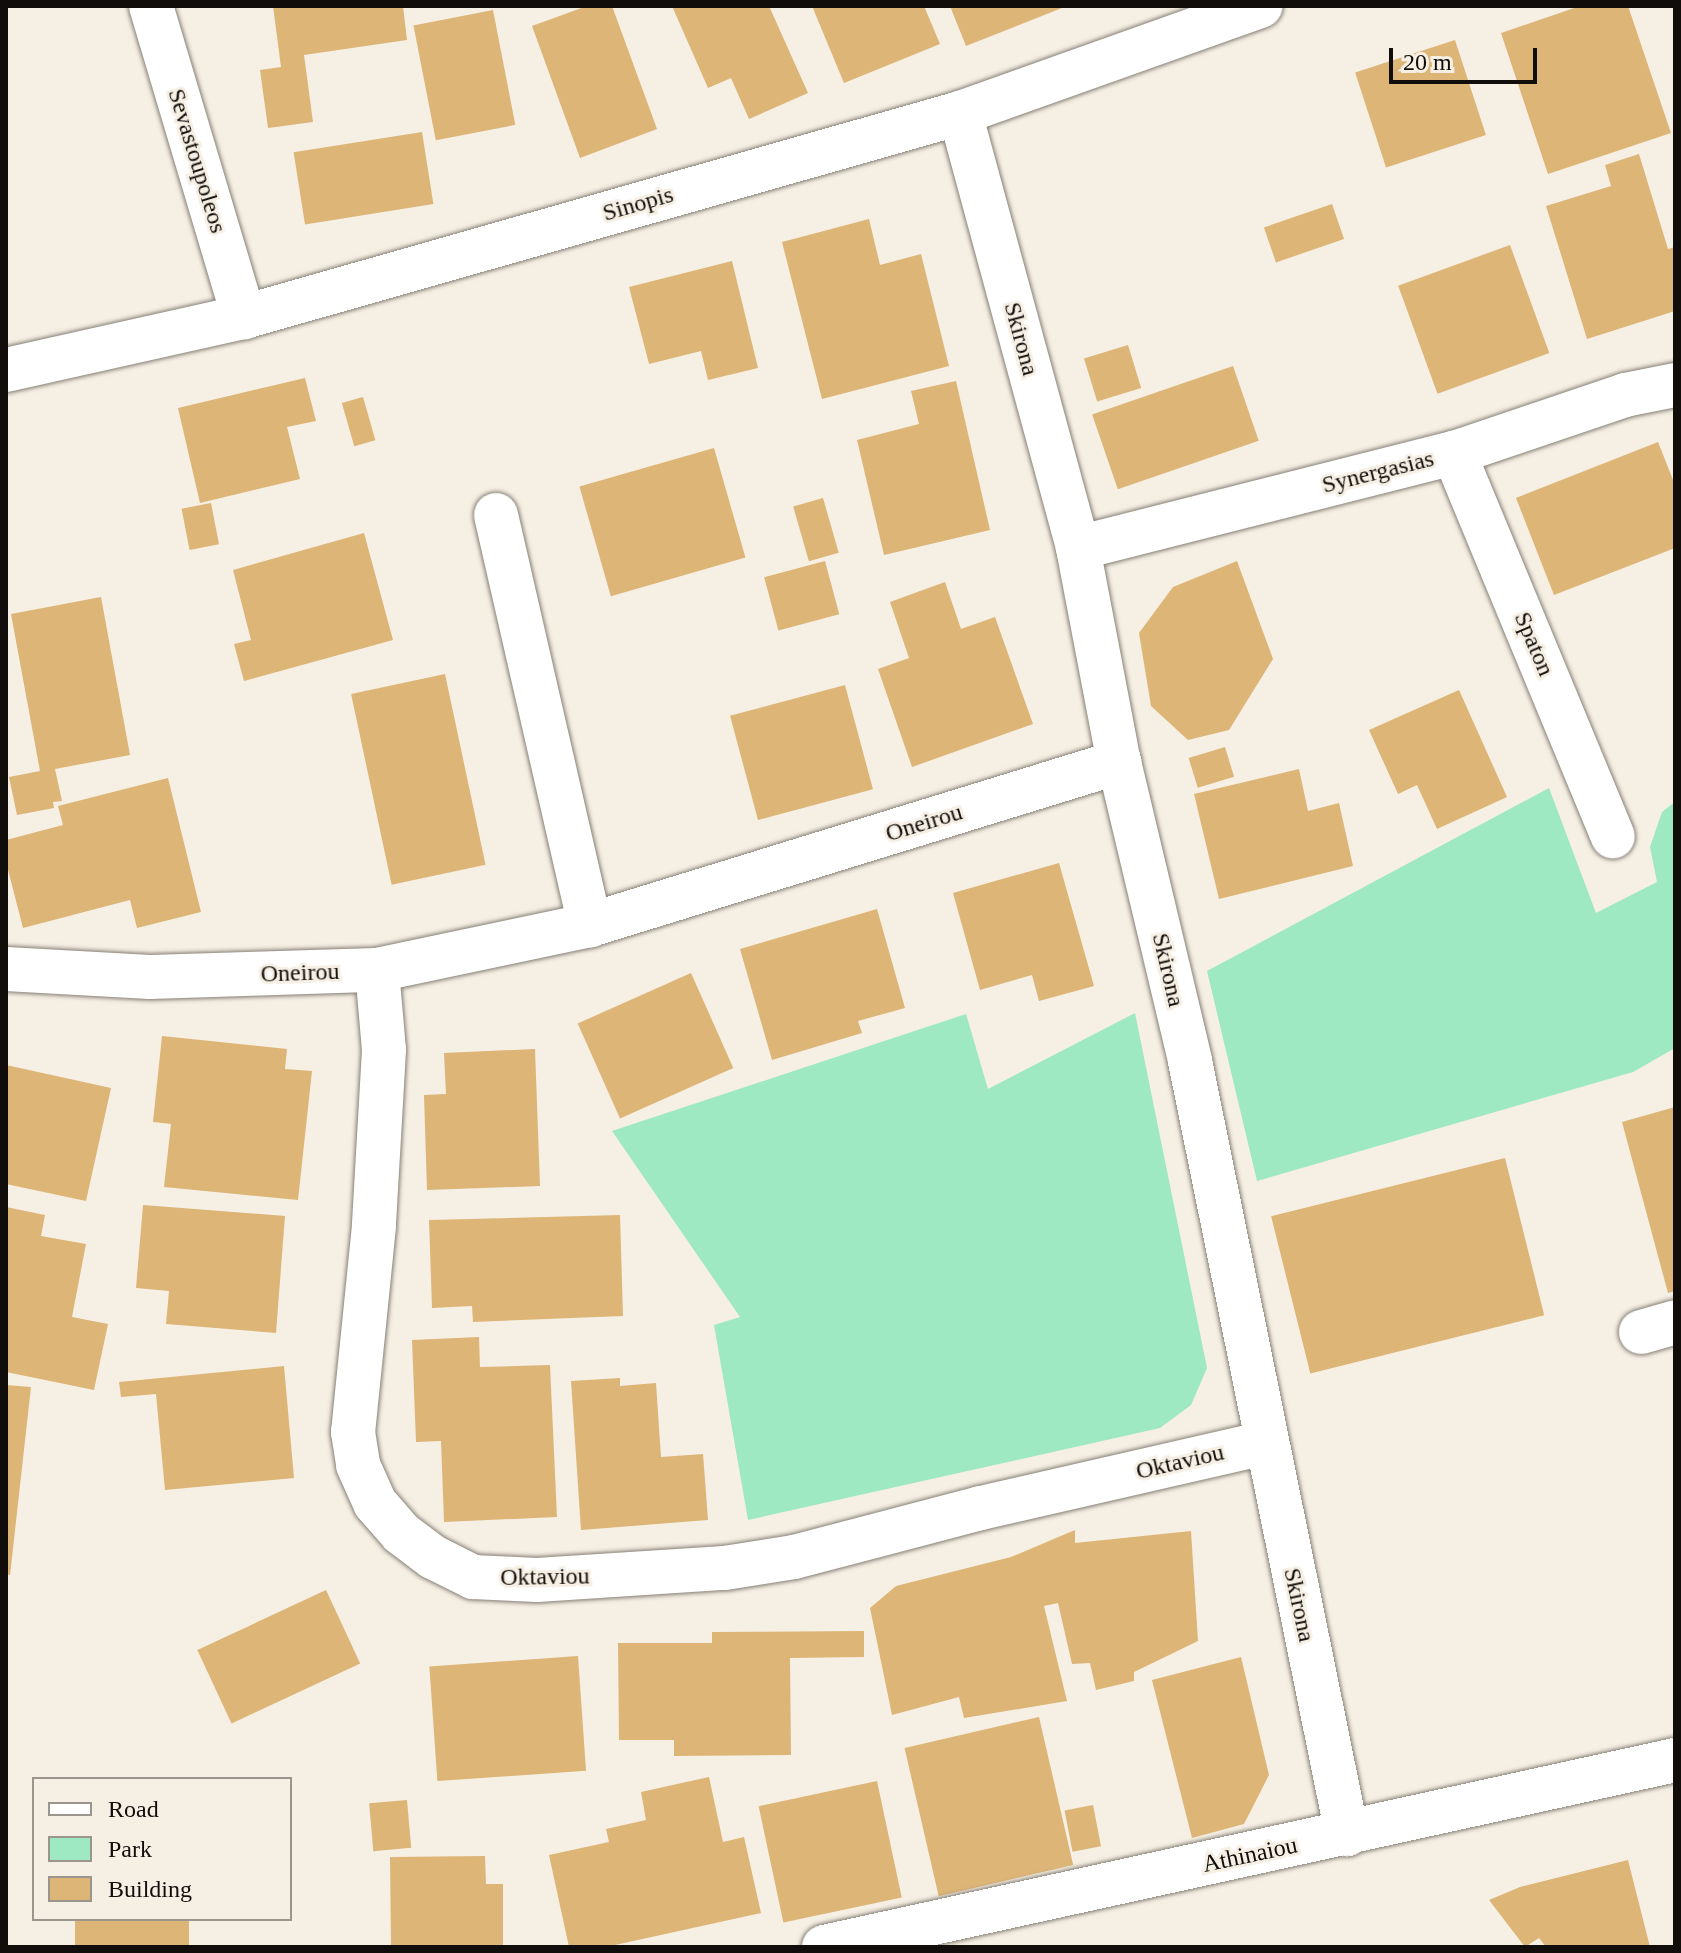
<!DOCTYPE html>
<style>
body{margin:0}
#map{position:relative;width:1681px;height:1953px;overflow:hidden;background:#f6efe4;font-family:"Times New Roman",serif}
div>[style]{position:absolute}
.green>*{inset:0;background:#9ee8c2}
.building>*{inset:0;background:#ddb577;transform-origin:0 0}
.roads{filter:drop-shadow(0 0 2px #868076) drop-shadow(0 0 2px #868076)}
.minor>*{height:44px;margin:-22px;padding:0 22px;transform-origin:22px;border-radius:22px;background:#fff}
span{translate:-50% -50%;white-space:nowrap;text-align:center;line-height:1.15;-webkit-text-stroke:6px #f6efe4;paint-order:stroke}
.street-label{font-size:24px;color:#100d0a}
.frame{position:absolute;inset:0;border:8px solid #100d0a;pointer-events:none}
.legend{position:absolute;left:32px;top:1777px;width:260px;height:144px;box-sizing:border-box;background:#f6efe4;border:2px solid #9a958d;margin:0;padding:10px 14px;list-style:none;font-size:24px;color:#100d0a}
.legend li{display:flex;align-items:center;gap:16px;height:40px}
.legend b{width:40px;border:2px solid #9a958d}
.scale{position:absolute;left:1389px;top:48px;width:148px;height:36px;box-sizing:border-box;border:4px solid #100d0a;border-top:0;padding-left:10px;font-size:24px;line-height:28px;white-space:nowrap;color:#100d0a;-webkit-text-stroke:6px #f6efe4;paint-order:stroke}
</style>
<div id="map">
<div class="green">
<i style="clip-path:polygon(1549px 788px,1596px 913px,1657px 882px,1650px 847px,1662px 812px,1675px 802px,1675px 1048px,1633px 1072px,1257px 1181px,1207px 971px)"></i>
<i style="clip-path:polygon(1135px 1013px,1207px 1368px,1191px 1405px,1160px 1428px,748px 1520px,714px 1325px,740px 1317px,612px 1131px,966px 1014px,988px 1089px)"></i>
</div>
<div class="building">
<i style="clip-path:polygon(273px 6px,403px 6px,407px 40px,304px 55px,313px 122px,268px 128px,260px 70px,281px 67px)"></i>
<i style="clip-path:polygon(587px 6px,612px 6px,657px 129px,580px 158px,532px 26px)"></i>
<i style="clip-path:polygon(672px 6px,769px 6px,808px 93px,749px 119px,731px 78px,708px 88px)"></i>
<i style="clip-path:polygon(812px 6px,924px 6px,940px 44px,844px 83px)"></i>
<i style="clip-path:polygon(950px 6px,1067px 6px,966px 46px)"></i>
<i style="clip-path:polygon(1580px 6px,1628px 6px,1671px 133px,1548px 174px,1501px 33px)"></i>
<i style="left:493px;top:10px;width:117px;height:81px;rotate:79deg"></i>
<i style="left:1455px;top:40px;width:100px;height:105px;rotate:72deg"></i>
<i style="left:422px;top:132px;width:73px;height:130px;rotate:81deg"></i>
<i style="clip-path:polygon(1639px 154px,1668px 249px,1675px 247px,1675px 311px,1587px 339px,1546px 206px,1611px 186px,1605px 165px)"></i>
<i style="left:1332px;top:204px;width:37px;height:72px;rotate:71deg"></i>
<i style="clip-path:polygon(869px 219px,880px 265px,921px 254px,949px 366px,822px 399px,782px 242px)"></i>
<i style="left:1510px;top:245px;width:115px;height:119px;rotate:70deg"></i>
<i style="clip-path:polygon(732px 261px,758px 368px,708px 380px,701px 351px,649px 364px,629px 287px)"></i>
<i style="left:1128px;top:345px;width:45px;height:46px;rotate:73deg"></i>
<i style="left:1233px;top:366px;width:79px;height:149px;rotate:71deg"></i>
<i style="clip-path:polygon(305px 378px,316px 421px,287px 427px,300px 479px,200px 503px,178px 408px)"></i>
<i style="clip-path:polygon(956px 381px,990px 530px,884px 555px,857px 440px,919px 424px,911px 391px)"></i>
<i style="left:363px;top:397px;width:45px;height:22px;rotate:74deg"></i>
<i style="clip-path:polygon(1658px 442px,1675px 485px,1675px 548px,1554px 595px,1516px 498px)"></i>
<i style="left:714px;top:448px;width:114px;height:140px;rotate:74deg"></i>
<i style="left:823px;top:498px;width:57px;height:31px;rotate:74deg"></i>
<i style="left:211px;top:503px;width:42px;height:30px;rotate:79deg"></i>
<i style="clip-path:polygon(364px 533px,393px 640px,244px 681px,234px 644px,251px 640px,233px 570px)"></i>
<i style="left:825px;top:561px;width:55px;height:63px;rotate:75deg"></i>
<i style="clip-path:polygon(1237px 561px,1273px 659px,1229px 730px,1188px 740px,1151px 706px,1139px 633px,1173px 587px)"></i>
<i style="clip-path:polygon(945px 582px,961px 629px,995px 617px,1033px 724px,912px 767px,878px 669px,909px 658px,890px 602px)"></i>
<i style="clip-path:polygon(101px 597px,130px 755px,55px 769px,62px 801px,53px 802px,54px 808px,17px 815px,9px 777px,40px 771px,11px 614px)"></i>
<i style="left:445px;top:674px;width:195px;height:96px;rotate:78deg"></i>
<i style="left:845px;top:685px;width:108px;height:119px;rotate:75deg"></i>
<i style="clip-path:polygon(1459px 690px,1507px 797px,1437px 829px,1417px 785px,1398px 794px,1369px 730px)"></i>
<i style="left:1225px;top:747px;width:31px;height:38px;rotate:73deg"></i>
<i style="clip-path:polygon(1299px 769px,1308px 811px,1339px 803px,1353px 866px,1219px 899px,1194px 794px)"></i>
<i style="clip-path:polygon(168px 778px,201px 912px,137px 928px,130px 900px,23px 928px,6px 862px,6px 840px,63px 825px,58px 806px)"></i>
<i style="clip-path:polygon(1059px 863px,1094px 986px,1039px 1001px,1032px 975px,980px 990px,953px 893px)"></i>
<i style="clip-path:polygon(877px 909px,905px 1008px,858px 1021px,862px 1033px,772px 1060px,740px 949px)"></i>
<i style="left:691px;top:973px;width:104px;height:124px;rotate:66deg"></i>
<i style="clip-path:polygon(162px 1036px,287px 1049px,285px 1069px,312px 1071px,298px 1200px,164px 1187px,171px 1124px,153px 1122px)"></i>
<i style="clip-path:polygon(535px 1049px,540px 1186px,427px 1190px,424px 1095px,446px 1094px,444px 1053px)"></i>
<i style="clip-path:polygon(6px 1065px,111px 1088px,86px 1201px,6px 1184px)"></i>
<i style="clip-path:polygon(1675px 1107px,1675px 1291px,1668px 1293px,1622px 1122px)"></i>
<i style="left:1505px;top:1158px;width:162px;height:241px;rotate:76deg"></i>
<i style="clip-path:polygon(143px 1205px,285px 1216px,276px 1333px,166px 1324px,169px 1291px,136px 1288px)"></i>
<i style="clip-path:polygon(6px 1207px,45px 1215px,41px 1236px,86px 1244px,72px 1317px,108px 1324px,94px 1390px,6px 1372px)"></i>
<i style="clip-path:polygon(620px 1215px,623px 1316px,473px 1322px,472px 1306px,432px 1308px,429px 1220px)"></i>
<i style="clip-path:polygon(479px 1337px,480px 1367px,550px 1365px,557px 1517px,444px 1522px,441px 1441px,416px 1442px,412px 1340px)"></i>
<i style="clip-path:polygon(284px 1366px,294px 1478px,165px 1490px,156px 1394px,121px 1397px,119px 1382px)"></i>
<i style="clip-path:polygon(620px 1378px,620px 1386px,656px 1383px,661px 1457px,703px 1454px,708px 1520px,581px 1530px,571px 1381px)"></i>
<i style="clip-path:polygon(6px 1385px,31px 1387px,10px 1575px,6px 1574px)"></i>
<i style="clip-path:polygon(1075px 1530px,1075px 1543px,1191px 1531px,1198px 1641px,1134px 1672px,1134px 1681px,1096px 1690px,1090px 1663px,1072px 1664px,1058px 1603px,1044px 1606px,1067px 1701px,964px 1718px,959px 1697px,892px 1715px,870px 1608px,896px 1586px,1011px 1557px)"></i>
<i style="left:326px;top:1590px;width:81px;height:142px;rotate:65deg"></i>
<i style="clip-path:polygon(864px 1631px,864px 1657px,790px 1658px,791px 1755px,674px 1756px,674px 1740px,619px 1740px,618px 1643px,712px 1643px,712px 1632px)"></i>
<i style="left:578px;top:1656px;width:115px;height:149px;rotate:86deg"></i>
<i style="clip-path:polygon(1241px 1657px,1269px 1775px,1244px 1824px,1192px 1838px,1152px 1680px)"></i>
<i style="left:1039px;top:1717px;width:152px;height:138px;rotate:77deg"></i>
<i style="clip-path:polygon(709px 1777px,723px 1842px,744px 1837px,761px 1913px,606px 1947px,569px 1947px,549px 1855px,609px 1842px,606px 1829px,646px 1820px,641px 1792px)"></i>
<i style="left:877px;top:1781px;width:119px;height:121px;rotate:78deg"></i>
<i style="left:407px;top:1800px;width:48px;height:38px;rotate:85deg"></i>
<i style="left:1093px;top:1805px;width:42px;height:29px;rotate:79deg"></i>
<i style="clip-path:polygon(485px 1856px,486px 1884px,503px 1884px,503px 1947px,391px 1947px,390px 1857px)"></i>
<i style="clip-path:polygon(1628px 1860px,1650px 1947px,1546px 1947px,1539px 1938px,1525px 1947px,1489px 1900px,1520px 1887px)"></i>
<i style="left:75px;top:1919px;width:114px;height:29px"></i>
</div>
<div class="roads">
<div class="minor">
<i style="left:151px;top:6px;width:325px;rotate:73.4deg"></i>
<i style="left:960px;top:113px;width:451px;rotate:74.8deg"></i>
<i style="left:1078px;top:548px;width:218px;rotate:79.2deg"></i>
<i style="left:1119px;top:762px;width:307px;rotate:76.6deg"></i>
<i style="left:1190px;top:1061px;width:789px;rotate:78.52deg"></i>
<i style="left:6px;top:370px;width:244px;rotate:-12.6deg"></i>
<i style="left:244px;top:317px;width:744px;rotate:-15.9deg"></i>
<i style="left:960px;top:113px;width:319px;rotate:-19.6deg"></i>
<i style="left:1454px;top:453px;width:415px;rotate:67.5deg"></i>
<i style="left:496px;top:515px;width:421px;rotate:77.1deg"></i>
<i style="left:1078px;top:548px;width:388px;rotate:-14.2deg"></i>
<i style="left:1454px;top:453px;width:181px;rotate:-18.7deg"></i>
<i style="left:1625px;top:395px;width:51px;rotate:-11.3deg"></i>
<i style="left:6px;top:969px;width:144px;rotate:3.2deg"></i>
<i style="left:150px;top:977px;width:227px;rotate:-1.8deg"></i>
<i style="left:377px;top:970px;width:218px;rotate:-11.9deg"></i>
<i style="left:590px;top:925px;width:554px;rotate:-17.13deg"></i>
<i style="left:377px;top:970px;width:80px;rotate:85deg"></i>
<i style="left:384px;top:1050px;width:176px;rotate:93.3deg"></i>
<i style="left:374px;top:1226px;width:207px;rotate:95.8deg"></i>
<i style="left:353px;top:1432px;width:33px;rotate:81deg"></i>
<i style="left:358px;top:1465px;width:42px;rotate:65.9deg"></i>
<i style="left:375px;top:1503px;width:40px;rotate:49deg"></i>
<i style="left:401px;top:1533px;width:40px;rotate:37deg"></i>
<i style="left:433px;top:1557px;width:45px;rotate:26.6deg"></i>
<i style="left:473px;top:1577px;width:64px;rotate:2.7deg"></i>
<i style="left:537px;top:1580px;width:188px;rotate:-3.7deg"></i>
<i style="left:725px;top:1568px;width:70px;rotate:-9.1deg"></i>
<i style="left:794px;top:1557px;width:193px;rotate:-14.7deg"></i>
<i style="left:981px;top:1508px;width:291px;rotate:-12.9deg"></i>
<i style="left:1641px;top:1332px;width:35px;rotate:-16deg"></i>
<i style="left:824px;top:1947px;width:871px;rotate:-12.39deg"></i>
</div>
</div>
<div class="street-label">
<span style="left:197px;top:161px;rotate:73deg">Sevastoupoleos</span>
<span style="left:638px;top:204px;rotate:-16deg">Sinopis</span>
<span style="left:1021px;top:339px;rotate:75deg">Skirona</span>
<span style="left:1378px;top:472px;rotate:-14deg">Synergasias</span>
<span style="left:1534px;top:644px;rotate:67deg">Spaton</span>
<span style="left:924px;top:823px;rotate:-17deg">Oneirou</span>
<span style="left:1168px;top:970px;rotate:77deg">Skirona</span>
<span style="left:300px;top:973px;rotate:-2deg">Oneirou</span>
<span style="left:1180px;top:1462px;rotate:-13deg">Oktaviou</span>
<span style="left:545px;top:1577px;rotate:-1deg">Oktaviou</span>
<span style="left:1299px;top:1605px;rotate:78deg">Skirona</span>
<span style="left:1250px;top:1855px;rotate:-12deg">Athinaiou</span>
</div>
<div class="frame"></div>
<ul class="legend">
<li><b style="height:10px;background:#fff"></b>Road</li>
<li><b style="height:22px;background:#9ee8c2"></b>Park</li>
<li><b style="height:22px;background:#ddb577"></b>Building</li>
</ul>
<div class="scale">20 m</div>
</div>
